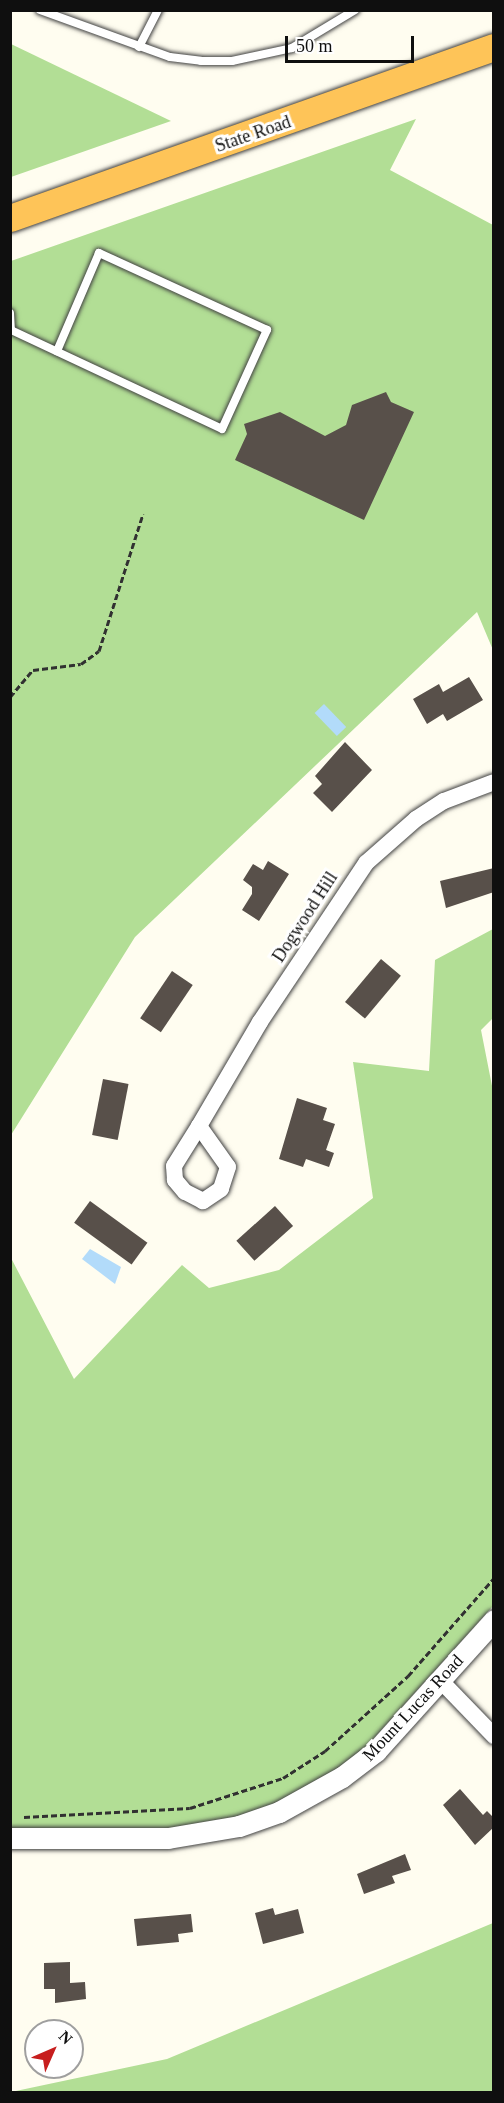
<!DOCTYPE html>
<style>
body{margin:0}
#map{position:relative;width:504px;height:2103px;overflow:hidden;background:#fffdf0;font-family:Georgia,serif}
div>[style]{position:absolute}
.forest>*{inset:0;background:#b2de95}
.water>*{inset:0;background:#b2dbfa;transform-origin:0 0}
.building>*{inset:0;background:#58504a;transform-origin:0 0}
.path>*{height:3px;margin-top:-1.5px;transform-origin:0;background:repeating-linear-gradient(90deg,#313131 0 6px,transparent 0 9px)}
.roads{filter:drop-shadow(0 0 2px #424242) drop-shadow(0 0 2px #424242)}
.service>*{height:8px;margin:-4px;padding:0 4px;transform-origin:4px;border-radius:4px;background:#fff}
.minor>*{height:16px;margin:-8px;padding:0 8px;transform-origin:8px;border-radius:8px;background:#fff}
.tertiary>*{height:21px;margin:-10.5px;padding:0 10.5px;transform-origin:10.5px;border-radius:10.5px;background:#fff}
.trunk>*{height:27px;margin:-13.5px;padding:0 13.5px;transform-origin:13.5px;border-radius:13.5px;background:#fec458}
span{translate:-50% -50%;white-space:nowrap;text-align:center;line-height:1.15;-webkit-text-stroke:6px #fff;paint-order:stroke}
.street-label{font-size:18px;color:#0f0f0f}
.frame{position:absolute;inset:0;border:12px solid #0f0f0f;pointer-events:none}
.north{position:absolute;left:24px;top:2019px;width:60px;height:60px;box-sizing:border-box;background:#fff;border:2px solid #9f9f9f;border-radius:50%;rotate:45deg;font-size:16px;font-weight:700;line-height:24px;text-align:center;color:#0f0f0f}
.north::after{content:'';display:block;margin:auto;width:21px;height:27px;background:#c71e1e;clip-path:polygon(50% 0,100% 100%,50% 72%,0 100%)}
.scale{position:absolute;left:285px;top:36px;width:129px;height:27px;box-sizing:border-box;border:3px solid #0f0f0f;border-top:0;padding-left:8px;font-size:18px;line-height:21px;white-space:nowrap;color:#0f0f0f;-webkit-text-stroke:4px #fff;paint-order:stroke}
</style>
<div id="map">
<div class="forest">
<i style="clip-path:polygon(11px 44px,171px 121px,11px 177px)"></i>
<i style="clip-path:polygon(416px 119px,390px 170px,493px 225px,493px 650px,477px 612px,135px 937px,11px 1135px,11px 261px)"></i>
<i style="clip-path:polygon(493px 929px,493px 1018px,481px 1030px,494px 1096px,493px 1606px,339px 1777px,227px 1828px,11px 1839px,10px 1256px,74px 1379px,182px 1265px,209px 1288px,279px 1270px,373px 1198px,353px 1062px,429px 1071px,435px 960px)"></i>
<i style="clip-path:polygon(493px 1923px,493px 2092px,11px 2092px,167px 2059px)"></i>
</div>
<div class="water">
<i style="left:324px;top:704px;width:32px;height:13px;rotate:46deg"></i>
<i style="clip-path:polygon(90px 1249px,121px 1267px,115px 1284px,82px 1259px)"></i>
</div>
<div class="building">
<i style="clip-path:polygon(386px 392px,391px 402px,414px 412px,364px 520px,235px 460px,247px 434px,244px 424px,280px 412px,325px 436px,346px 425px,352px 405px)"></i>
<i style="clip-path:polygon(469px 677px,483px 700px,447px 721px,443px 714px,427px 724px,413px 699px,439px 684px,443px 692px)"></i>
<i style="clip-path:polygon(345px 742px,372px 770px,332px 812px,313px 793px,322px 784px,315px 776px)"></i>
<i style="clip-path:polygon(268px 861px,289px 874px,259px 921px,242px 910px,252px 894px,252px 887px,243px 880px,253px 864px,263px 870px)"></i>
<i style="clip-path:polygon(494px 868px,494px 892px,446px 908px,440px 881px)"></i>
<i style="left:381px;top:959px;width:26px;height:56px;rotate:40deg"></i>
<i style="left:172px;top:971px;width:25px;height:57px;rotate:34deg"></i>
<i style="left:103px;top:1079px;width:26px;height:57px;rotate:11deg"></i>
<i style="clip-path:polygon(297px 1098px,327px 1108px,323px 1120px,335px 1124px,326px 1150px,334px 1153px,329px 1167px,306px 1159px,303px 1167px,279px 1159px)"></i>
<i style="left:90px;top:1201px;width:71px;height:27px;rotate:36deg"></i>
<i style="left:275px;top:1206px;width:27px;height:52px;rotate:48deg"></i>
<i style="clip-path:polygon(460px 1789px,483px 1815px,487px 1811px,494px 1818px,494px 1827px,475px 1845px,443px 1805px)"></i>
<i style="clip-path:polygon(405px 1854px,411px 1870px,392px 1876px,395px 1883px,364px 1894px,357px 1874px)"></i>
<i style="clip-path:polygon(273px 1908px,275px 1915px,298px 1909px,304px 1933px,263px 1944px,255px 1913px)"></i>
<i style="clip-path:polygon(191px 1914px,193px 1932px,178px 1934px,179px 1942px,137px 1946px,134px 1919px)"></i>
<i style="clip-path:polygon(70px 1962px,70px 1983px,85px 1982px,86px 1999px,55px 2003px,55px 1989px,44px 1989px,44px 1963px)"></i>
</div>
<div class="path">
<i style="left:10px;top:697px;width:35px;rotate:-50deg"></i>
<i style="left:33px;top:670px;width:48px;rotate:-7.1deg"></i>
<i style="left:81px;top:664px;width:22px;rotate:-36deg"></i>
<i style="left:99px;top:651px;width:144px;rotate:-72.2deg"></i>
<i style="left:24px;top:1817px;width:166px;rotate:-3.1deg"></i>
<i style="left:190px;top:1808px;width:98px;rotate:-17.9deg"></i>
<i style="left:283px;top:1778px;width:50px;rotate:-32.7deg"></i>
<i style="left:325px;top:1751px;width:112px;rotate:-42.1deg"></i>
<i style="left:408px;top:1676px;width:130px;rotate:-48.7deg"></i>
</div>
<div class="roads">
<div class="service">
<i style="left:40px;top:10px;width:138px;rotate:19.9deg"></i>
<i style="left:170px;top:57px;width:31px;rotate:7deg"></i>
<i style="left:201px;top:61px;width:31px"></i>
<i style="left:232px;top:61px;width:61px;rotate:-12.2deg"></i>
<i style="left:292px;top:48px;width:74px;rotate:-31.1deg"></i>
<i style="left:139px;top:47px;width:42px;rotate:-62.8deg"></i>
<i style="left:10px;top:313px;width:17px;rotate:87deg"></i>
<i style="left:11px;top:330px;width:233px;rotate:25.1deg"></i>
<i style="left:222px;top:429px;width:109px;rotate:-65.6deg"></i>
<i style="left:267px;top:330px;width:185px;rotate:-155.4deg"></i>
<i style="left:99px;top:253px;width:107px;rotate:113.2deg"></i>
</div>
<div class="minor">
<i style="left:199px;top:1126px;width:121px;rotate:-59.6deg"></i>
<i style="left:260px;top:1022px;width:191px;rotate:-56.3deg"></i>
<i style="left:366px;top:863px;width:67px;rotate:-41.3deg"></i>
<i style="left:416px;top:819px;width:33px;rotate:-33deg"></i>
<i style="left:444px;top:801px;width:53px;rotate:-20.8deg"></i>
<i style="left:199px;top:1126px;width:50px;rotate:54.7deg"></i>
<i style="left:228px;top:1167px;width:23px;rotate:108deg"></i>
<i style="left:221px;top:1189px;width:22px;rotate:146deg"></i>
<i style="left:203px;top:1201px;width:20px;rotate:-153deg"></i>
<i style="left:185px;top:1192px;width:16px;rotate:-130deg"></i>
<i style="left:175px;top:1180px;width:14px;rotate:-94deg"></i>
<i style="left:174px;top:1166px;width:47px;rotate:-58deg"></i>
<i style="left:440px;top:1680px;width:78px;rotate:46deg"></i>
</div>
<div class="tertiary">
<i style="left:10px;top:1838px;width:158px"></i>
<i style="left:168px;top:1838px;width:72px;rotate:-9.6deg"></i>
<i style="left:239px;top:1826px;width:42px;rotate:-19.3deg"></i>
<i style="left:279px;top:1812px;width:72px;rotate:-29.1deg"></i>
<i style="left:342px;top:1777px;width:43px;rotate:-37.4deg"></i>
<i style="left:376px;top:1751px;width:176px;rotate:-48deg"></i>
</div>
<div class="trunk">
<i style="left:10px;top:218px;width:513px;rotate:-19.46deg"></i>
</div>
</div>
<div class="street-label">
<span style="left:253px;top:134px;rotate:-19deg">State Road</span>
<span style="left:305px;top:917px;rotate:-57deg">Dogwood Hill</span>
<span style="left:413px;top:1708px;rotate:-47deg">Mount Lucas Road</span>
</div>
<div class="frame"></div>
<div class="north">N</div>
<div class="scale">50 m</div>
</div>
